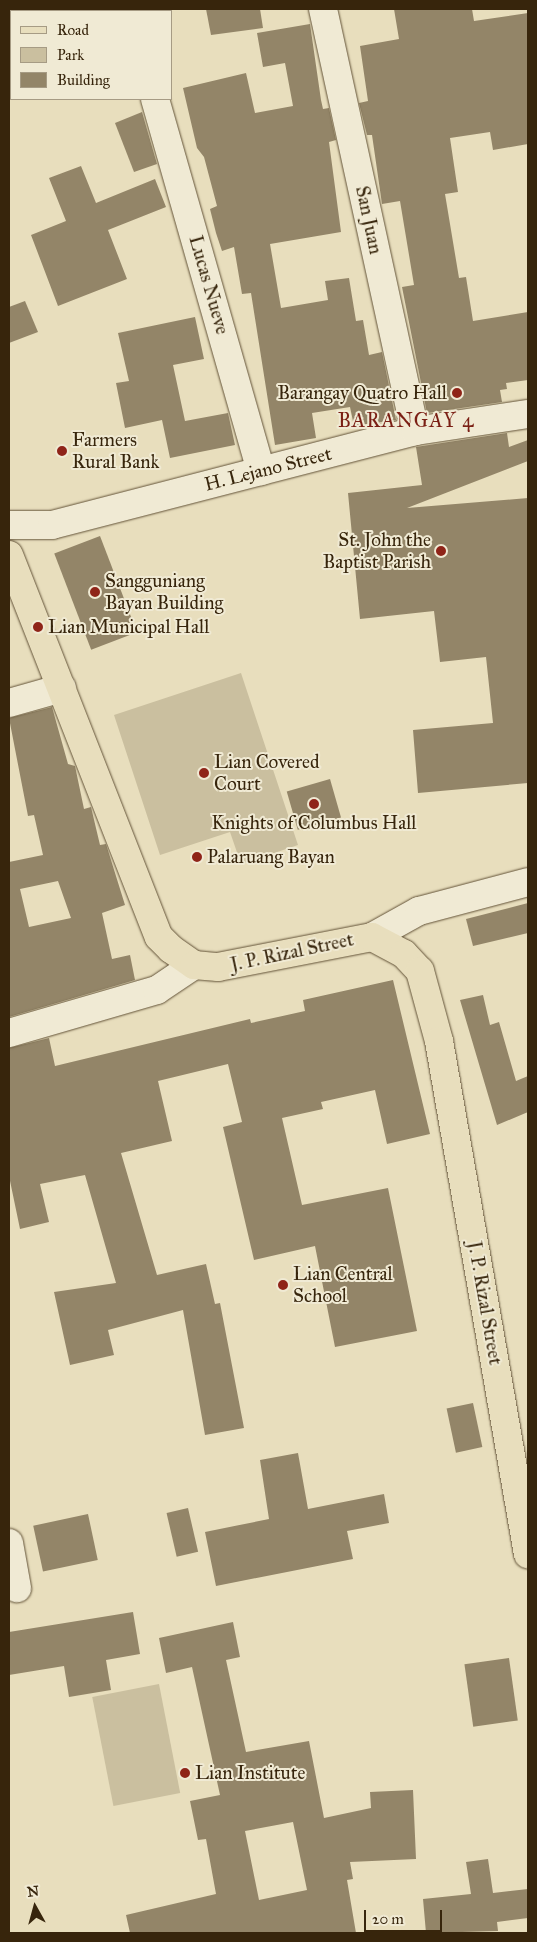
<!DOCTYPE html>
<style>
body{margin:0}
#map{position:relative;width:537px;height:1942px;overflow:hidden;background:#e8debd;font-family:"IM FELL Great Primer",serif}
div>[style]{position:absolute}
.green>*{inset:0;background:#cabf9f;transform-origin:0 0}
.building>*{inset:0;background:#938568;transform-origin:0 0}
.roads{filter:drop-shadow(0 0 1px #635338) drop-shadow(0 0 1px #635338)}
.street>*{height:28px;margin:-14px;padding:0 14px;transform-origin:14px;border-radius:14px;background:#f0ead4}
.primary>*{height:28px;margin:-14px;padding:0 14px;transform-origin:14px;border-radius:14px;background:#e8debd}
.dots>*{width:14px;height:14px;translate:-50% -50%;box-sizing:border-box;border:2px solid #f0ead4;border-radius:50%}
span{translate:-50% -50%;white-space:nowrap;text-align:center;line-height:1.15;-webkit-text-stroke:4px #f0ead4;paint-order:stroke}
.street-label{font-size:19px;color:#37250c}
.poi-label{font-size:19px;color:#37250c}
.right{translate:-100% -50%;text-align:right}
.left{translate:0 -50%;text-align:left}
.neighbourhood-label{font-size:20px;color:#7a1f14;letter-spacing:1px}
.frame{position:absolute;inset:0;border:10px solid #37250c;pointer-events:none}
.legend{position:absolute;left:10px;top:10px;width:162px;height:90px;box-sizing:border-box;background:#f0ead4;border:1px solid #a69b84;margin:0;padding:6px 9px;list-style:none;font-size:15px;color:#37250c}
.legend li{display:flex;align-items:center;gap:10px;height:25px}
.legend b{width:25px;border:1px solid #a69b84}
.north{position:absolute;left:10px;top:1882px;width:50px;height:50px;-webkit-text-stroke:4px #f0ead4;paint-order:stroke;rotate:353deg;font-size:14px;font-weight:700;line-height:20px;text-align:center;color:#37250c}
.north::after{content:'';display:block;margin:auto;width:18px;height:22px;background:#37250c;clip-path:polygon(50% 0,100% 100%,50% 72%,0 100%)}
.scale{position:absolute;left:364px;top:1910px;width:78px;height:22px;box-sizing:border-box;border:2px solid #37250c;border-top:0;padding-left:6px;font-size:15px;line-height:18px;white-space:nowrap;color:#37250c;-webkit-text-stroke:4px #f0ead4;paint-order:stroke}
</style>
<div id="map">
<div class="green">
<i style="clip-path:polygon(241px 673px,298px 845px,241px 864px,230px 832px,160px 855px,114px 715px)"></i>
<i style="left:159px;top:1684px;width:111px;height:68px;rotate:79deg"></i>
</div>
<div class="building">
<i style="clip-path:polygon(206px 9px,260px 9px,263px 28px,211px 35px)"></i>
<i style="clip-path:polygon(394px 9px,472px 9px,474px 21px,528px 13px,528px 144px,493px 150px,490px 132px,450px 138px,458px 192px,445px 194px,459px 278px,466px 277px,473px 321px,528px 312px,528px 380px,506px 383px,507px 389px,500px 390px,502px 402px,427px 413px,402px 287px,414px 285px,400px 201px,382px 204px,372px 135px,367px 135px,359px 103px,368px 101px,360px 46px,399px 39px)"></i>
<i style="clip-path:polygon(310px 24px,321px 100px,323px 109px,329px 108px,336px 140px,329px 142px,341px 232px,270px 244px,281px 308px,328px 300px,325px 281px,349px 278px,356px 321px,363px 320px,369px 355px,382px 352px,396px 420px,354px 426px,350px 407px,312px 413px,316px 438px,275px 445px,251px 293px,242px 294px,234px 247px,222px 251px,216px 233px,210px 209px,217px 206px,204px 157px,197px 148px,183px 88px,246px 73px,255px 113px,293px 106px,285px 63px,263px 67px,257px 33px)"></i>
<i style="clip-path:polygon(142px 112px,157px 164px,134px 172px,115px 123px)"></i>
<i style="clip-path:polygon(81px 166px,96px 203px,155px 179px,166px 207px,108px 230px,127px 279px,58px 306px,31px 235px,66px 221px,49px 178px)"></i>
<i style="clip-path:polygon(25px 301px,38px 332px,9px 343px,9px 307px)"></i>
<i style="clip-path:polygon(195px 317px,204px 359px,173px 365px,185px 421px,228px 413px,235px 445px,170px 458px,162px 420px,125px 428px,116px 383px,129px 381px,118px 333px)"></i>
<i style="clip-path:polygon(507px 433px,509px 447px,528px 440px,528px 461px,407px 508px,528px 498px,528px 783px,418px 793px,413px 730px,493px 723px,486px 657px,440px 662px,434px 611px,360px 619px,348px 493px,422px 485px,416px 447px)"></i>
<i style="left:100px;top:536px;width:103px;height:49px;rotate:69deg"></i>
<i style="clip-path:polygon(evenodd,52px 707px,68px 764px,75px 766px,84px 809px,91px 807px,100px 845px,106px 844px,125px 905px,102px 913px,112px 959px,130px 955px,135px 980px,9px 1017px,9px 862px,43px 855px,34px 815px,28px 816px,9px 718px,52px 707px,58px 881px,71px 918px,29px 927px,20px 889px,58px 881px)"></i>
<i style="left:330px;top:779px;width:40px;height:45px;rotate:74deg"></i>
<i style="clip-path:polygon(528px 903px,528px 933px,473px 946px,466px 919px)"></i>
<i style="clip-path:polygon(393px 980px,430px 1134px,387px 1144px,375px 1090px,321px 1102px,323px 1109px,282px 1118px,302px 1205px,388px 1188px,417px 1331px,335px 1347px,315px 1246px,254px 1260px,223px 1127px,242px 1122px,228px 1064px,158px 1081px,172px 1141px,121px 1153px,157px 1275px,206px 1264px,215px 1304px,220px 1303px,244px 1428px,205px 1435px,183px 1310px,108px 1330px,114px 1355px,70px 1365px,54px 1292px,116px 1283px,85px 1175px,40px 1184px,49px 1222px,20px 1229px,9px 1176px,9px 1048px,49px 1038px,55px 1066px,250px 1019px,251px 1023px,305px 1011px,303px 1000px)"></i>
<i style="clip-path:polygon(483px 995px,490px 1025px,499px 1022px,516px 1081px,528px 1076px,528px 1112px,497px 1125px,460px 1000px)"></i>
<i style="left:473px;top:1403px;width:45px;height:27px;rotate:78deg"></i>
<i style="clip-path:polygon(298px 1453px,308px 1509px,384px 1494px,389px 1523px,347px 1531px,353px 1559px,216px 1586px,205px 1532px,269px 1519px,260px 1460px)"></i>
<i style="left:188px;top:1508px;width:45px;height:22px;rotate:77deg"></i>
<i style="left:88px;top:1514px;width:47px;height:56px;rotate:78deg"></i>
<i style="clip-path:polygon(133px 1612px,140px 1654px,106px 1660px,111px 1690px,69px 1697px,64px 1666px,9px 1675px,9px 1632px)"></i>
<i style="clip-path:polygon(evenodd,233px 1622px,240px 1657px,226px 1660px,246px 1752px,309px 1741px,324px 1818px,371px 1808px,370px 1792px,413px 1790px,416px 1859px,350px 1862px,353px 1879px,347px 1880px,356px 1933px,130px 1933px,126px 1915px,216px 1894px,206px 1839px,198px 1840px,190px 1801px,220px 1795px,192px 1667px,166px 1673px,159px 1638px,233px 1622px,293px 1822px,307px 1890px,259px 1900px,245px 1831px,293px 1822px)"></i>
<i style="left:509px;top:1658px;width:63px;height:45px;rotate:82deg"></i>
<i style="clip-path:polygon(488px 1859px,493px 1893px,528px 1889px,528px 1918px,497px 1922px,498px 1931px,426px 1933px,423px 1899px,471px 1894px,466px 1862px)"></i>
</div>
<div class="roads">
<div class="street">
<i style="left:127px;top:9px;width:2px;rotate:63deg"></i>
<i style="left:323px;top:9px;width:432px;rotate:77.7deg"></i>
<i style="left:155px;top:99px;width:387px;rotate:74.1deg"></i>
<i style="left:9px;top:525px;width:43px"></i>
<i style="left:52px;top:525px;width:375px;rotate:-14.5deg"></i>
<i style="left:415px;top:431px;width:114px;rotate:-8.6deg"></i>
<i style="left:9px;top:703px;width:55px;rotate:-15.8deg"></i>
<i style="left:372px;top:937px;width:54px;rotate:-29deg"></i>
<i style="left:419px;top:911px;width:113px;rotate:-14.9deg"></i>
<i style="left:9px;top:1033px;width:154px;rotate:-16.2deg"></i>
<i style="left:157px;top:990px;width:45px;rotate:-34deg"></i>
<i style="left:9px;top:1543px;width:46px;rotate:79.9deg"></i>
</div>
<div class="primary">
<i style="left:9px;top:555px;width:410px;rotate:68.6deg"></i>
<i style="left:159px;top:937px;width:17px;rotate:45deg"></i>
<i style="left:171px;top:949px;width:28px;rotate:35deg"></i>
<i style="left:194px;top:965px;width:24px;rotate:5deg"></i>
<i style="left:218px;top:967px;width:157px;rotate:-11deg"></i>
<i style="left:372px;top:937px;width:36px;rotate:28deg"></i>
<i style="left:404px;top:954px;width:23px;rotate:47deg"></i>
<i style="left:420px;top:971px;width:73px;rotate:74.8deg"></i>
<i style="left:439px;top:1041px;width:521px;rotate:80.16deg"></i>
</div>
</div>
<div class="dots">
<i style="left:457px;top:393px;background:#8f2418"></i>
<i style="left:62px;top:451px;background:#8f2418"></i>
<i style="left:441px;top:551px;background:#8f2418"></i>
<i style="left:95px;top:592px;background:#8f2418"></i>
<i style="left:38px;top:627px;background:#8f2418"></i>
<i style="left:204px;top:773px;background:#8f2418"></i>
<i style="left:314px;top:804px;background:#8f2418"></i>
<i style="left:197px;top:857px;background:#8f2418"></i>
<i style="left:283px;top:1285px;background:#8f2418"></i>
<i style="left:185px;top:1773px;background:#8f2418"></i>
</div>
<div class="street-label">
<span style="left:369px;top:220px;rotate:78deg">San Juan</span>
<span style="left:209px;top:285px;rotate:74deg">Lucas Nueve</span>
<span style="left:268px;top:469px;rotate:-14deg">H. Lejano Street</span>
<span style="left:292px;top:952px;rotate:-12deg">J. P. Rizal Street</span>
<span style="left:485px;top:1303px;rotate:80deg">J. P. Rizal Street</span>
</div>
<div class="poi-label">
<span class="right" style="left:447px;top:393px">Barangay Quatro Hall</span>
<span class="left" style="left:72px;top:451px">Farmers<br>Rural Bank</span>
<span class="right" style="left:431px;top:551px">St. John the<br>Baptist Parish</span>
<span class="left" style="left:105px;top:592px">Sangguniang<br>Bayan Building</span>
<span class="left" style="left:48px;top:627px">Lian Municipal Hall</span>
<span class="left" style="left:214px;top:773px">Lian Covered<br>Court</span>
<span style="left:314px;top:823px">Knights of Columbus Hall</span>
<span class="left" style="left:207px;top:857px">Palaruang Bayan</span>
<span class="left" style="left:293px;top:1285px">Lian Central<br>School</span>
<span class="left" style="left:195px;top:1773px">Lian Institute</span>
</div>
<div class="neighbourhood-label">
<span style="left:406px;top:420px">BARANGAY 4</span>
</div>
<div class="frame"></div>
<ul class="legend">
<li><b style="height:6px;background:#e8debd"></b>Road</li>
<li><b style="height:14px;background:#cabf9f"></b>Park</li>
<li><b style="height:14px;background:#938568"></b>Building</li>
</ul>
<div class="north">N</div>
<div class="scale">20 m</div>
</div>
